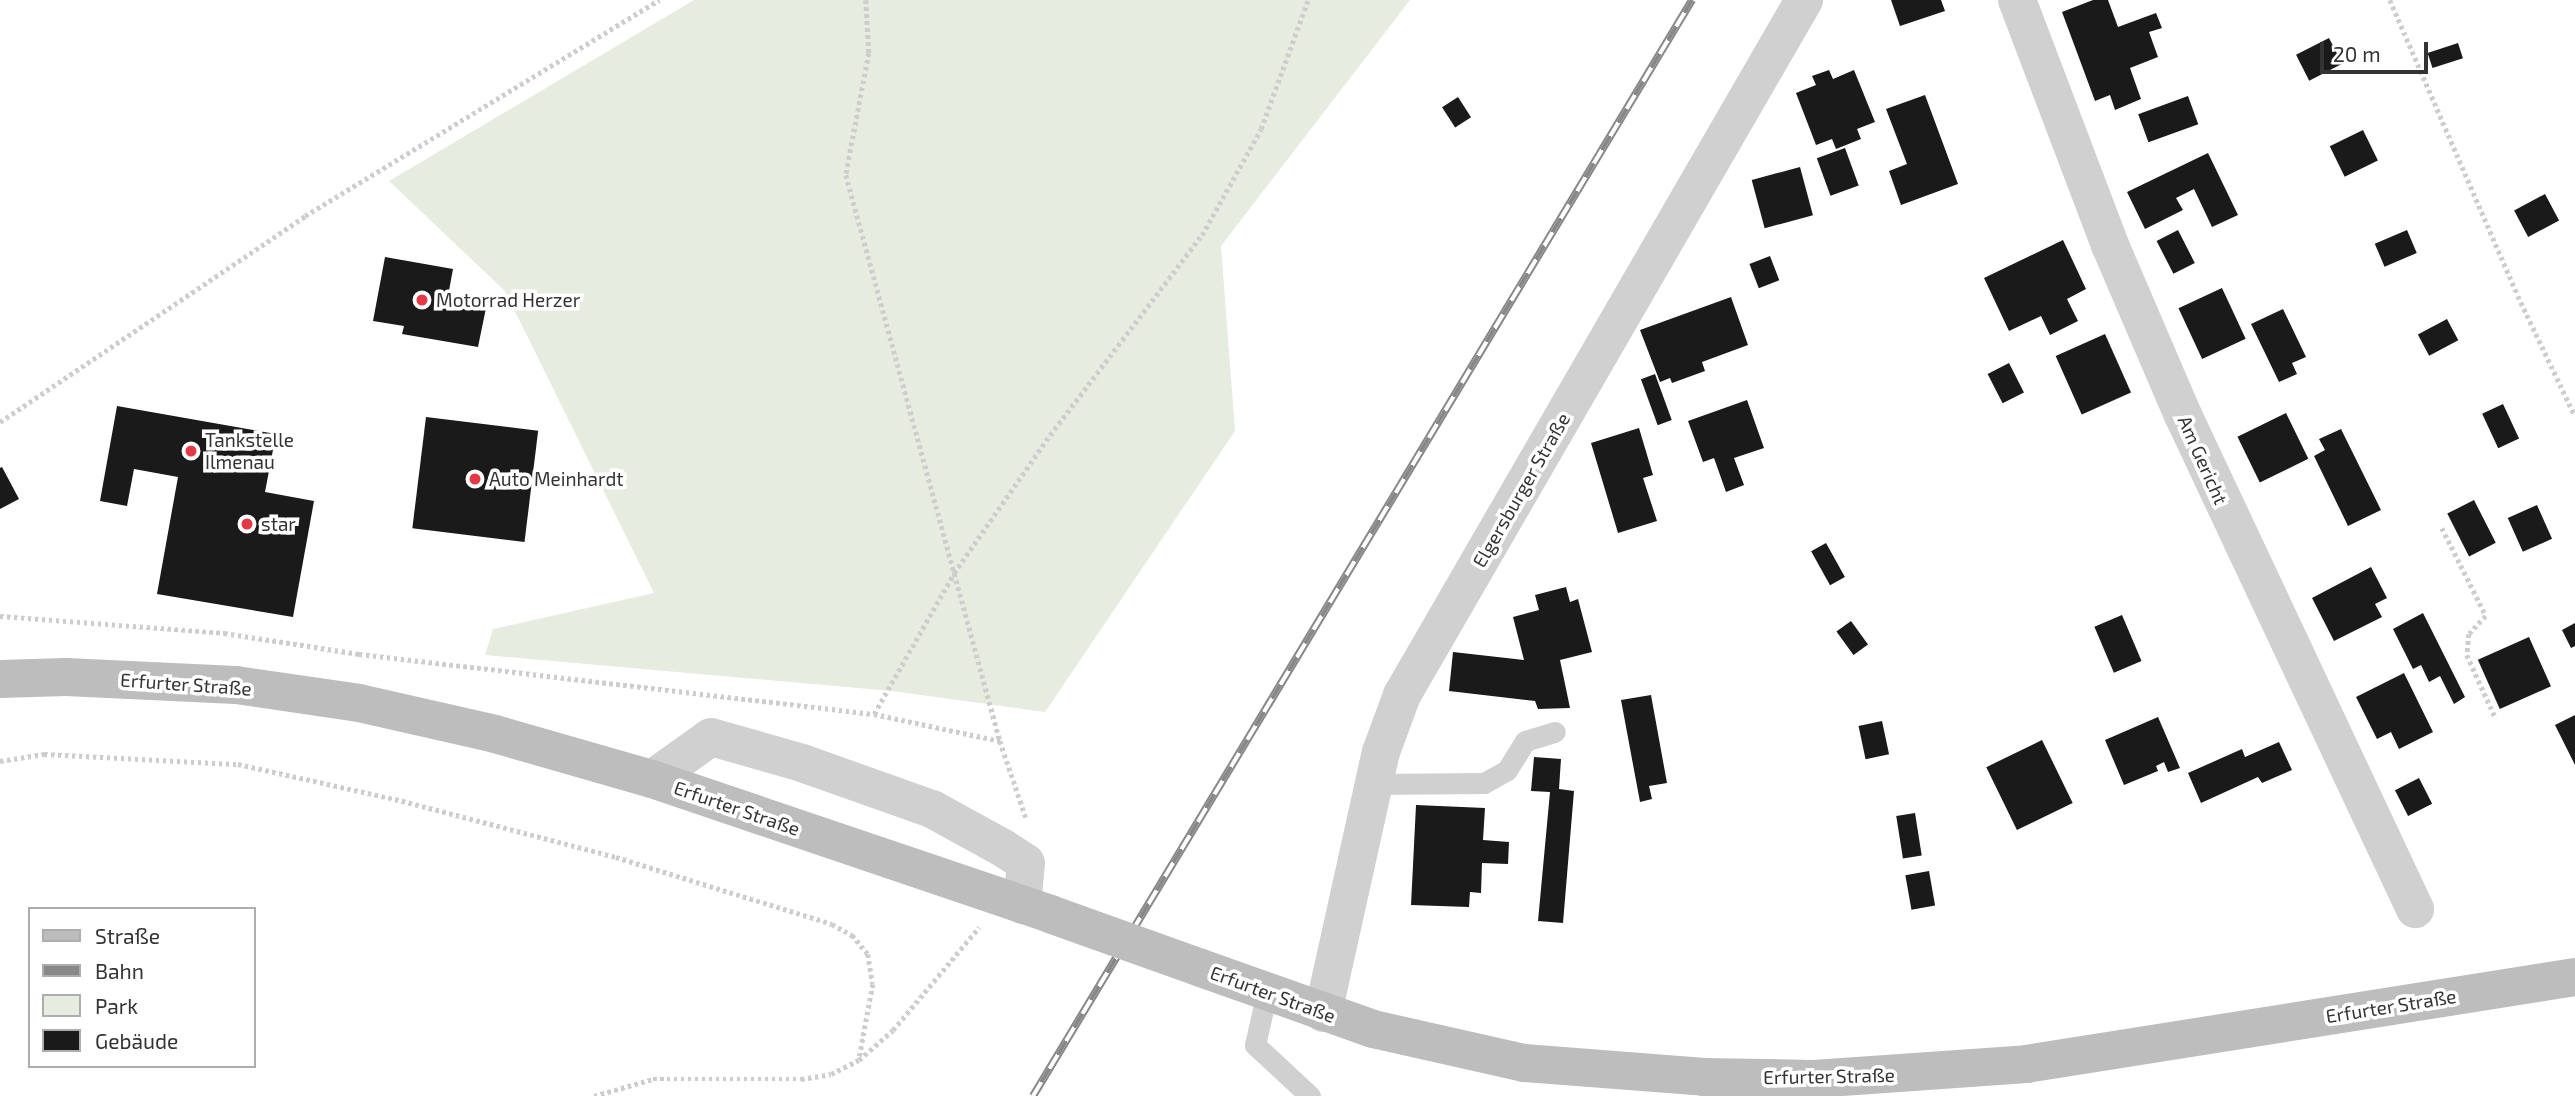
<!DOCTYPE html>
<meta charset="utf-8">
<style>
body{margin:0}
#map{position:relative;width:2575px;height:1096px;overflow:hidden;background:#fff;font-family:"Exo 2",sans-serif}
div>[style]{position:absolute}
.green>*{inset:0;background:#e6ecdf}
.building>*{inset:0;background:#1a1a1a;transform-origin:0 0}
.path>*{height:4.5px;margin-top:-2.25px;transform-origin:0;background:repeating-linear-gradient(90deg,#cdcdcd 0 3.5px,transparent 0 7px)}
.lane>*{height:21px;margin:-10.5px;padding:0 10.5px;transform-origin:10.5px;border-radius:10.5px;background:#d0d0d0}
.street>*{height:38px;margin:-19px;padding:0 19px;transform-origin:19px;border-radius:19px;background:#d0d0d0}
.secondary>*{height:38px;margin:-19px;padding:0 19px;transform-origin:19px;border-radius:19px;background:#bdbdbd}
.rail>*{height:8px;margin-top:-4px;transform-origin:0;background:repeating-linear-gradient(90deg,#fff 0 16px,#888 0 32px);box-sizing:border-box;border-block:2px solid #888}
.secondary-bridge>*{height:38px;margin:-19px;padding:0 19px;transform-origin:19px;border-radius:19px;background:#bdbdbd}
.dots>*{width:19px;height:19px;translate:-50% -50%;box-sizing:border-box;border:4px solid #fff;border-radius:50%}
span{translate:-50% -50%;white-space:nowrap;text-align:center;line-height:1.15;-webkit-text-stroke:7px #fff;paint-order:stroke}
.poi-label{font-size:19px;color:#333}
.left{translate:0 -50%;text-align:left}
.street-label{font-size:19px;color:#333}
.legend{position:absolute;left:28px;top:907px;width:228px;height:161px;box-sizing:border-box;background:#fff;border:2px solid #adadad;margin:0;padding:9px 12px;list-style:none;font-size:21px;color:#333}
.legend li{display:flex;align-items:center;gap:14px;height:35px}
.legend b{width:35px;border:2px solid #adadad}
.scale{position:absolute;left:2320px;top:42px;width:108px;height:32px;box-sizing:border-box;border:4px solid #333;border-top:0;padding-left:9px;font-size:21px;line-height:24px;white-space:nowrap;color:#333;-webkit-text-stroke:5px #fff;paint-order:stroke}
</style>
<div id="map">
<div class="green">
<i style="clip-path:polygon(694px 0,1410px 0,1221px 246px,1235px 431px,1045px 712px,892px 691px,485px 655px,493px 629px,654px 593px,505px 291px,389px 181px)"></i>
</div>
<div class="building">
<i style="clip-path:polygon(1891px 0,1941px 0,1945px 11px,1900px 26px)"></i>
<i style="clip-path:polygon(2093px 0,2108px 0,2118px 27px,2156px 13px,2162px 28px,2149px 32px,2158px 57px,2130px 68px,2141px 99px,2115px 110px,2110px 95px,2095px 101px,2062px 12px)"></i>
<i style="left:2329px;top:38px;width:29px;height:37px;rotate:63deg"></i>
<i style="left:2458px;top:43px;width:16px;height:32px;rotate:72deg"></i>
<i style="clip-path:polygon(1829px 70px,1833px 79px,1854px 70px,1875px 122px,1857px 129px,1861px 139px,1836px 149px,1832px 139px,1816px 145px,1796px 93px,1816px 85px,1812px 76px)"></i>
<i style="clip-path:polygon(1925px 95px,1958px 184px,1901px 205px,1889px 171px,1907px 164px,1886px 109px)"></i>
<i style="left:2188px;top:96px;width:30px;height:53px;rotate:70deg"></i>
<i style="left:1458px;top:97px;width:24px;height:19px;rotate:57deg"></i>
<i style="left:2363px;top:130px;width:34px;height:37px;rotate:64deg"></i>
<i style="left:1845px;top:148px;width:40px;height:30px;rotate:70deg"></i>
<i style="clip-path:polygon(2208px 153px,2238px 215px,2212px 227px,2194px 189px,2176px 198px,2183px 210px,2145px 229px,2127px 192px)"></i>
<i style="left:1800px;top:167px;width:50px;height:50px;rotate:75deg"></i>
<i style="left:2545px;top:194px;width:30px;height:35px;rotate:62deg"></i>
<i style="left:2178px;top:230px;width:37px;height:24px;rotate:63deg"></i>
<i style="left:2407px;top:230px;width:25px;height:35px;rotate:67deg"></i>
<i style="clip-path:polygon(2063px 240px,2086px 289px,2067px 299px,2078px 321px,2050px 335px,2041px 316px,2009px 331px,1984px 278px)"></i>
<i style="left:1770px;top:256px;width:26px;height:22px;rotate:69deg"></i>
<i style="clip-path:polygon(385px 257px,453px 269px,448px 296px,487px 303px,478px 347px,402px 334px,404px 326px,373px 321px)"></i>
<i style="left:2222px;top:288px;width:56px;height:48px;rotate:65deg"></i>
<i style="clip-path:polygon(1731px 297px,1748px 345px,1702px 362px,1705px 371px,1672px 383px,1670px 378px,1660px 382px,1640px 330px)"></i>
<i style="clip-path:polygon(2283px 309px,2306px 357px,2292px 363px,2297px 374px,2279px 382px,2251px 324px)"></i>
<i style="left:2447px;top:319px;width:24px;height:33px;rotate:62deg"></i>
<i style="left:2105px;top:334px;width:64px;height:54px;rotate:66deg"></i>
<i style="left:2009px;top:363px;width:33px;height:24px;rotate:63deg"></i>
<i style="left:1655px;top:374px;width:49px;height:15px;rotate:70deg"></i>
<i style="clip-path:polygon(1747px 400px,1764px 448px,1734px 458px,1744px 485px,1726px 492px,1714px 458px,1703px 462px,1688px 421px)"></i>
<i style="left:2503px;top:404px;width:38px;height:23px;rotate:65deg"></i>
<i style="clip-path:polygon(117px 406px,276px 434px,265px 492px,314px 501px,293px 617px,157px 594px,178px 477px,134px 469px,127px 506px,100px 501px)"></i>
<i style="left:2286px;top:413px;width:51px;height:54px;rotate:64deg"></i>
<i style="left:426px;top:417px;width:113px;height:112px;rotate:7deg"></i>
<i style="clip-path:polygon(1639px 428px,1653px 475px,1643px 478px,1657px 521px,1618px 533px,1591px 443px)"></i>
<i style="clip-path:polygon(2341px 429px,2381px 510px,2348px 526px,2314px 456px,2325px 450px,2319px 439px)"></i>
<i style="clip-path:polygon(2px 467px,19px 499px,0 509px,0 468px)"></i>
<i style="left:2474px;top:500px;width:48px;height:30px;rotate:63deg"></i>
<i style="left:2537px;top:505px;width:37px;height:32px;rotate:66deg"></i>
<i style="left:1826px;top:543px;width:39px;height:17px;rotate:61deg"></i>
<i style="clip-path:polygon(2371px 567px,2387px 598px,2375px 604px,2382px 617px,2334px 641px,2312px 598px)"></i>
<i style="clip-path:polygon(1566px 587px,1570px 602px,1578px 599px,1592px 652px,1560px 660px,1570px 708px,1538px 709px,1535px 701px,1449px 691px,1453px 652px,1524px 660px,1513px 617px,1539px 610px,1535px 595px)"></i>
<i style="clip-path:polygon(2423px 613px,2465px 697px,2454px 704px,2440px 676px,2429px 682px,2421px 665px,2413px 669px,2393px 629px)"></i>
<i style="left:2122px;top:615px;width:50px;height:30px;rotate:67deg"></i>
<i style="left:1851px;top:621px;width:29px;height:18px;rotate:54deg"></i>
<i style="clip-path:polygon(2575px 623px,2575px 646px,2571px 648px,2562px 630px)"></i>
<i style="left:2529px;top:637px;width:54px;height:56px;rotate:66deg"></i>
<i style="clip-path:polygon(2404px 673px,2433px 732px,2399px 749px,2391px 732px,2377px 739px,2356px 697px)"></i>
<i style="clip-path:polygon(1651px 695px,1667px 783px,1649px 786px,1652px 799px,1640px 802px,1621px 700px)"></i>
<i style="clip-path:polygon(2575px 715px,2575px 765px,2555px 725px)"></i>
<i style="clip-path:polygon(2158px 717px,2180px 768px,2168px 772px,2164px 762px,2156px 766px,2158px 771px,2124px 785px,2105px 740px)"></i>
<i style="left:1882px;top:721px;width:34px;height:24px;rotate:78deg"></i>
<i style="left:2042px;top:740px;width:70px;height:62px;rotate:64deg"></i>
<i style="clip-path:polygon(2279px 742px,2292px 770px,2262px 783px,2258px 777px,2201px 803px,2188px 773px,2242px 749px,2245px 757px)"></i>
<i style="clip-path:polygon(1534px 757px,1561px 759px,1559px 789px,1574px 791px,1563px 923px,1538px 921px,1550px 792px,1531px 791px)"></i>
<i style="left:2419px;top:778px;width:29px;height:27px;rotate:63deg"></i>
<i style="clip-path:polygon(1416px 805px,1485px 808px,1483px 840px,1509px 842px,1508px 864px,1482px 863px,1481px 893px,1470px 892px,1469px 907px,1411px 905px)"></i>
<i style="left:1915px;top:813px;width:43px;height:19px;rotate:81deg"></i>
<i style="left:1929px;top:871px;width:35px;height:24px;rotate:80deg"></i>
</div>
<div class="path">
<i style="left:866px;top:0;width:53px;rotate:86.8deg"></i>
<i style="left:869px;top:53px;width:124px;rotate:100.7deg"></i>
<i style="left:846px;top:175px;width:587px;rotate:74.78deg"></i>
<i style="left:1000px;top:741px;width:81px;rotate:71.3deg"></i>
<i style="left:2390px;top:0;width:322px;rotate:66.6deg"></i>
<i style="left:2518px;top:296px;width:133px;rotate:64.6deg"></i>
<i style="left:0;top:422px;width:368px;rotate:-34deg"></i>
<i style="left:305px;top:216px;width:415px;rotate:-31.4deg"></i>
<i style="left:2442px;top:528px;width:98px;rotate:63.4deg"></i>
<i style="left:2486px;top:616px;width:25px;rotate:133deg"></i>
<i style="left:2469px;top:634px;width:21px;rotate:95deg"></i>
<i style="left:2467px;top:655px;width:70px;rotate:65.6deg"></i>
<i style="left:0;top:616px;width:225px;rotate:4.3deg"></i>
<i style="left:224px;top:633px;width:137px;rotate:8.8deg"></i>
<i style="left:359px;top:654px;width:518px;rotate:6.65deg"></i>
<i style="left:874px;top:714px;width:129px;rotate:12.1deg"></i>
<i style="left:874px;top:714px;width:162px;rotate:-60.4deg"></i>
<i style="left:954px;top:573px;width:168px;rotate:-55.2deg"></i>
<i style="left:1050px;top:435px;width:251px;rotate:-52.8deg"></i>
<i style="left:1202px;top:235px;width:121px;rotate:-60.9deg"></i>
<i style="left:1261px;top:129px;width:137px;rotate:-70deg"></i>
<i style="left:0;top:761px;width:45px;rotate:-9deg"></i>
<i style="left:44px;top:754px;width:194px;rotate:3deg"></i>
<i style="left:238px;top:764px;width:161px;rotate:12.6deg"></i>
<i style="left:395px;top:799px;width:228px;rotate:14.7deg"></i>
<i style="left:616px;top:857px;width:226px;rotate:17.2deg"></i>
<i style="left:832px;top:924px;width:23px;rotate:29deg"></i>
<i style="left:852px;top:935px;width:25px;rotate:50deg"></i>
<i style="left:868px;top:954px;width:30px;rotate:81deg"></i>
<i style="left:873px;top:984px;width:77px;rotate:100.4deg"></i>
<i style="left:594px;top:1096px;width:61px;rotate:-16.1deg"></i>
<i style="left:653px;top:1079px;width:148px"></i>
<i style="left:801px;top:1079px;width:30px;rotate:-9deg"></i>
<i style="left:831px;top:1074px;width:31px;rotate:-27deg"></i>
<i style="left:859px;top:1060px;width:45px;rotate:-41.4deg"></i>
<i style="left:893px;top:1030px;width:134px;rotate:-50.1deg"></i>
</div>
<div class="lane">
<i style="left:1373px;top:784px;width:111px;rotate:-0.5deg"></i>
<i style="left:1484px;top:783px;width:26px;rotate:-29deg"></i>
<i style="left:1507px;top:770px;width:34px;rotate:-58deg"></i>
<i style="left:1525px;top:741px;width:31px;rotate:-17deg"></i>
<i style="left:1267px;top:992px;width:54px;rotate:102.8deg"></i>
<i style="left:1255px;top:1045px;width:75px;rotate:42.8deg"></i>
</div>
<div class="street">
<i style="left:2017px;top:0;width:262px;rotate:69.2deg"></i>
<i style="left:2110px;top:245px;width:185px;rotate:66.8deg"></i>
<i style="left:2183px;top:415px;width:546px;rotate:64.84deg"></i>
<i style="left:652px;top:779px;width:72px;rotate:-35.4deg"></i>
<i style="left:711px;top:737px;width:95px;rotate:15.9deg"></i>
<i style="left:802px;top:763px;width:138px;rotate:19.5deg"></i>
<i style="left:932px;top:809px;width:81px;rotate:28.8deg"></i>
<i style="left:1003px;top:848px;width:27px;rotate:33deg"></i>
<i style="left:1026px;top:863px;width:42px;rotate:95.4deg"></i>
<i style="left:1323px;top:1013px;width:267px;rotate:-77.5deg"></i>
<i style="left:1381px;top:752px;width:61px;rotate:-69.8deg"></i>
<i style="left:1402px;top:695px;width:803px;rotate:-59.95deg"></i>
</div>
<div class="secondary">
<i style="left:0;top:679px;width:66px;rotate:-1.7deg"></i>
<i style="left:66px;top:677px;width:170px;rotate:2.7deg"></i>
<i style="left:236px;top:685px;width:124px;rotate:8.3deg"></i>
<i style="left:359px;top:703px;width:139px;rotate:12.8deg"></i>
<i style="left:495px;top:734px;width:163px;rotate:16deg"></i>
<i style="left:652px;top:779px;width:420px;rotate:18.7deg"></i>
<i style="left:1201px;top:968px;width:182px;rotate:19.5deg"></i>
<i style="left:1373px;top:1029px;width:155px;rotate:12.7deg"></i>
<i style="left:1524px;top:1063px;width:181px;rotate:4.4deg"></i>
<i style="left:1704px;top:1077px;width:110px;rotate:1deg"></i>
<i style="left:1814px;top:1079px;width:213px;rotate:-4deg"></i>
<i style="left:2026px;top:1064px;width:556px;rotate:-9deg"></i>
</div>
<div class="rail">
<i style="left:1033px;top:1096px;width:1279px;rotate:-58.98deg"></i>
</div>
<div class="secondary-bridge">
<i style="left:1050px;top:914px;width:160px;rotate:19.7deg"></i>
</div>
<div class="dots">
<i style="left:422px;top:300px;background:#e63946"></i>
<i style="left:191px;top:451px;background:#e63946"></i>
<i style="left:475px;top:479px;background:#e63946"></i>
<i style="left:247px;top:524px;background:#e63946"></i>
</div>
<div class="poi-label">
<span class="left" style="left:436px;top:300px">Motorrad Herzer</span>
<span class="left" style="left:205px;top:451px">Tankstelle<br>Ilmenau</span>
<span class="left" style="left:489px;top:479px">Auto Meinhardt</span>
<span class="left" style="left:261px;top:524px">star</span>
</div>
<div class="street-label">
<span style="left:2203px;top:460px;rotate:66deg">Am Gericht</span>
<span style="left:1521px;top:490px;rotate:-60deg">Elgersburger Straße</span>
<span style="left:186px;top:684px;rotate:4deg">Erfurter Straße</span>
<span style="left:737px;top:808px;rotate:19deg">Erfurter Straße</span>
<span style="left:1273px;top:994px;rotate:20deg">Erfurter Straße</span>
<span style="left:2391px;top:1006px;rotate:-9deg">Erfurter Straße</span>
<span style="left:1829px;top:1076px;rotate:-1deg">Erfurter Straße</span>
</div>
<ul class="legend">
<li><b style="height:9px;background:#bdbdbd"></b>Straße</li>
<li><b style="height:9px;background:#888"></b>Bahn</li>
<li><b style="height:19px;background:#e6ecdf"></b>Park</li>
<li><b style="height:19px;background:#1a1a1a"></b>Gebäude</li>
</ul>
<div class="scale">20 m</div>
</div>
